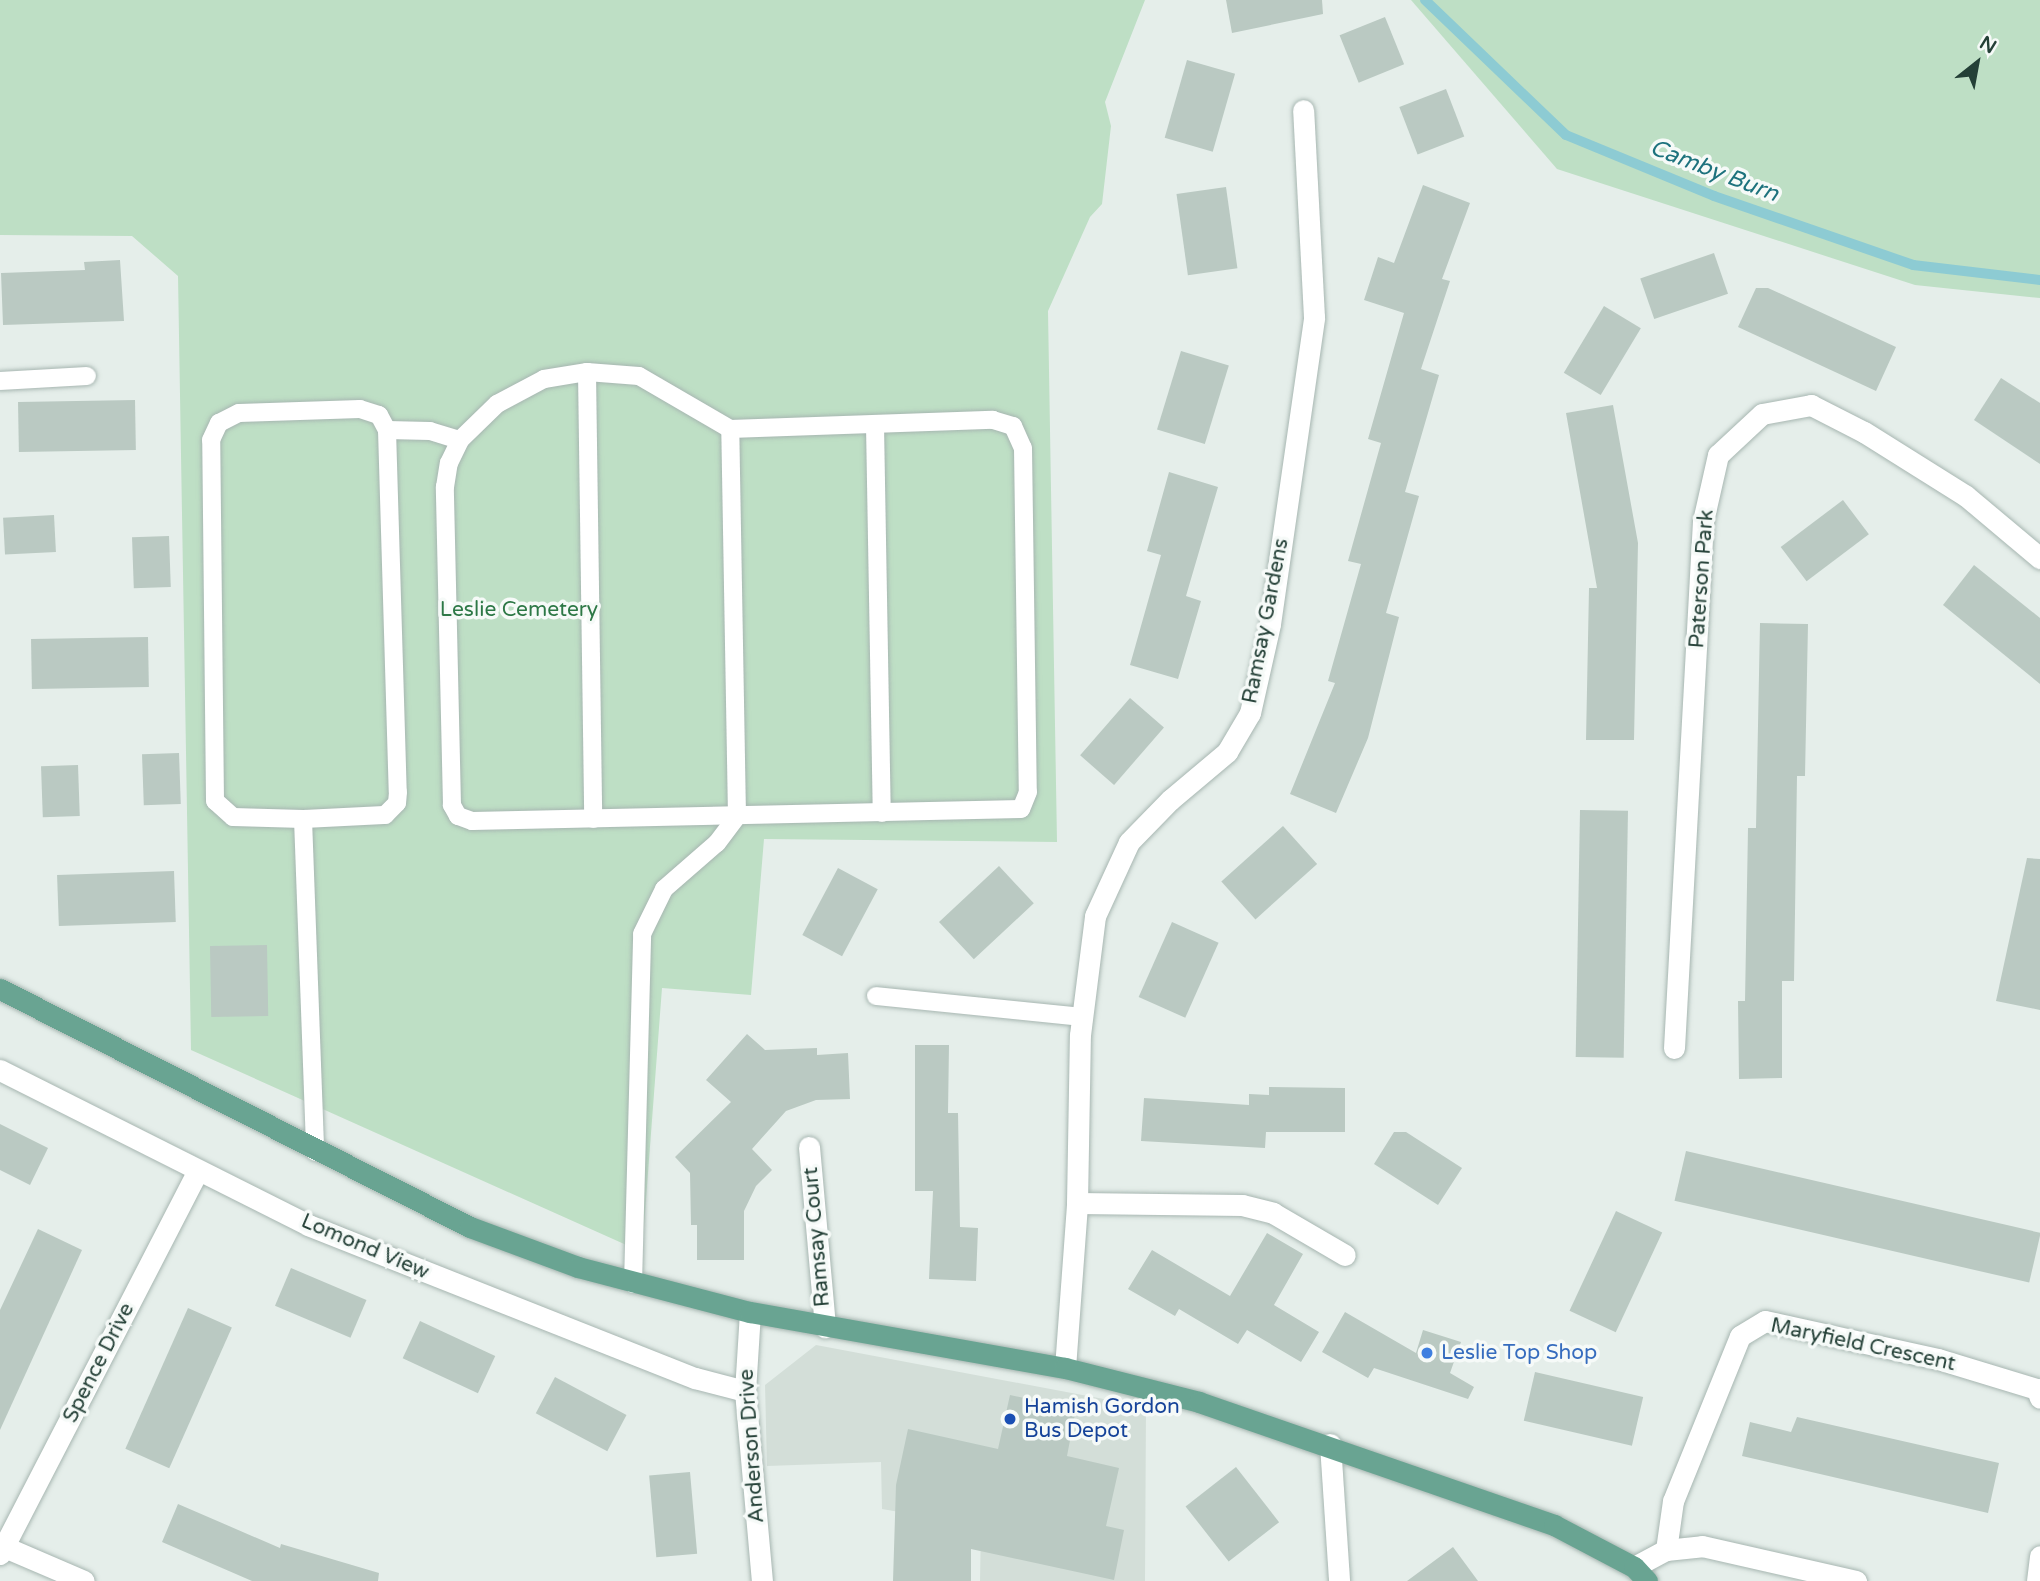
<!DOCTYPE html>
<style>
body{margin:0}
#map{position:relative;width:2040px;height:1581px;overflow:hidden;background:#e5eeea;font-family:"Varela Round",sans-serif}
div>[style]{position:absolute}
.built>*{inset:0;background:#d3ded8}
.green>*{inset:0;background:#bedfc5}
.stream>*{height:10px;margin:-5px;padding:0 5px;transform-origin:5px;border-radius:5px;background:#8dcbd3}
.building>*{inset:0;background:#bac9c2;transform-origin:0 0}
.roads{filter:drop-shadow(0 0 2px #a7b6b1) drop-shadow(0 0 2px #a7b6b1)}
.lane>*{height:18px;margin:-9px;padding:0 9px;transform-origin:9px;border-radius:9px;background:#fff}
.street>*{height:21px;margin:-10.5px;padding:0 10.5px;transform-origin:10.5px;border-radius:10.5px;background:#fff}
.primary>*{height:21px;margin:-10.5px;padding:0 10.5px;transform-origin:10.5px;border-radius:10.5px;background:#69a492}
.dots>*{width:19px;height:19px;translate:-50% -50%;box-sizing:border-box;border:4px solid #f6faf8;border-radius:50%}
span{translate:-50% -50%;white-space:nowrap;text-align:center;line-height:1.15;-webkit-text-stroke:7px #f6faf8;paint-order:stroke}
.street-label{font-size:21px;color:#244037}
.park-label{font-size:21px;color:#2d7846}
.shop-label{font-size:21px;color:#366cbe}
.left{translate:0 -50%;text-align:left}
.transit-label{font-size:21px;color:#164399}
.water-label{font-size:23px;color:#1d727d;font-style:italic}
.north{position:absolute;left:1942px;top:28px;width:70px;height:70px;-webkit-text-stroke:5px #f6faf8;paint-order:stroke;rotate:31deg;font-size:19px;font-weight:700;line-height:28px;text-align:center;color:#244037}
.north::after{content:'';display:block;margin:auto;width:24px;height:32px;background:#244037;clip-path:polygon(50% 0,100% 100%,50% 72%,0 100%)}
</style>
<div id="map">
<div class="built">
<i style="clip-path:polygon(816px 1345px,1146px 1407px,1145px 1581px,980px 1581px,981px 1526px,882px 1509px,881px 1462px,767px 1466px,765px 1385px)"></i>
</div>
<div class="green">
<i style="clip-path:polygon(0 0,1145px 0,1105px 102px,1111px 126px,1102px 204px,1090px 217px,1048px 311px,1057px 842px,764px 839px,751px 995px,662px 988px,642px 1252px,191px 1050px,178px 276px,132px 236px,0 235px)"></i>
<i style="clip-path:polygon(1411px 0,2040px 0,2040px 298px,1915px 285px,1557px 169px)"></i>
</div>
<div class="stream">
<i style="left:1425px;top:0;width:195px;rotate:43.8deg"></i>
<i style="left:1566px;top:135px;width:160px;rotate:22.4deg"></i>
<i style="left:1714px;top:196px;width:211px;rotate:19.1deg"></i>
<i style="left:1913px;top:265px;width:128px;rotate:6.7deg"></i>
</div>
<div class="building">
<i style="clip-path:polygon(1226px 0,1322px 0,1323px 14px,1232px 33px)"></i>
<i style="left:1385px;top:17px;width:51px;height:49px;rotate:68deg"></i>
<i style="left:1187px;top:60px;width:50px;height:81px;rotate:16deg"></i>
<i style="left:1446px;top:89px;width:51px;height:50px;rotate:69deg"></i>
<i style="clip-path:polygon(1423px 185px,1470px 203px,1442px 279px,1450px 281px,1421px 369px,1439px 375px,1405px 492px,1419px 496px,1386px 613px,1399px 617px,1368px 738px,1336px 813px,1290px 794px,1335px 683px,1328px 681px,1361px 564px,1348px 561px,1381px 443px,1368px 439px,1404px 313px,1364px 300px,1378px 257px,1394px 263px)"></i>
<i style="left:1226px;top:187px;width:82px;height:50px;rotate:82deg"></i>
<i style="left:1714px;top:253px;width:43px;height:78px;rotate:71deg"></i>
<i style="clip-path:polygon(120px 260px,124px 321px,3px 325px,1px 273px,85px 270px,84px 262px)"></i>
<i style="clip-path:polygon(1756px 288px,1768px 288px,1896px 347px,1876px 391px,1738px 327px)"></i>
<i style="left:1604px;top:306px;width:43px;height:78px;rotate:31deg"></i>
<i style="left:1181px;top:351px;width:50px;height:82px;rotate:17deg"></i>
<i style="clip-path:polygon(2001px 378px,2040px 403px,2040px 464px,1974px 420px)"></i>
<i style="left:135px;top:400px;width:50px;height:117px;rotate:89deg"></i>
<i style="clip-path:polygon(1613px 405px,1638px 543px,1634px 740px,1586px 740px,1589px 588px,1597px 588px,1566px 413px)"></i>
<i style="clip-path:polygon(1169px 472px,1218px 487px,1186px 596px,1201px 601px,1178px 679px,1130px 665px,1161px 555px,1147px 551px)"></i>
<i style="left:1843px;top:500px;width:43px;height:78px;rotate:53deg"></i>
<i style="left:54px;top:515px;width:37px;height:51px;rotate:87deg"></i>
<i style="left:169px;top:536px;width:51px;height:37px;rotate:88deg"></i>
<i style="clip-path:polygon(1974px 565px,2040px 618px,2040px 684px,1943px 605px)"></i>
<i style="clip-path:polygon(1760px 623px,1808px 624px,1805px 776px,1797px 776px,1794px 981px,1782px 981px,1782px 1078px,1739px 1079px,1738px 1001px,1745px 1001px,1748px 828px,1756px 828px)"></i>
<i style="left:148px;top:637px;width:50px;height:117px;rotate:89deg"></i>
<i style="left:1130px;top:698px;width:45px;height:76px;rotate:41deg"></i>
<i style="left:179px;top:753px;width:51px;height:37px;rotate:88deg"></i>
<i style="left:78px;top:765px;width:51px;height:37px;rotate:88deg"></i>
<i style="left:1580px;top:810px;width:48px;height:247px;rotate:1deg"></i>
<i style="left:1283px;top:826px;width:51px;height:83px;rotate:48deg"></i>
<i style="clip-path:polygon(2027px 858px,2040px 859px,2040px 1010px,1996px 1001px)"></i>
<i style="left:999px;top:866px;width:51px;height:82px;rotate:47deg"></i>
<i style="left:838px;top:868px;width:45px;height:76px;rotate:28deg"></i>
<i style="left:174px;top:871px;width:51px;height:117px;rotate:88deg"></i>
<i style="left:1172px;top:922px;width:51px;height:82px;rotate:24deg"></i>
<i style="left:267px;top:945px;width:71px;height:57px;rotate:89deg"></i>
<i style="clip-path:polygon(747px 1034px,765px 1050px,817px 1048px,817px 1055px,848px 1053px,850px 1099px,816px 1100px,786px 1111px,752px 1149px,772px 1170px,756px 1186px,744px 1211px,744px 1260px,697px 1260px,697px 1225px,691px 1225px,690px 1173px,675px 1157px,731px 1102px,706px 1080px)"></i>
<i style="clip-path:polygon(915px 1045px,949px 1045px,948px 1113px,958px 1113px,960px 1227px,978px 1228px,976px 1281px,929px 1279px,933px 1191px,915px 1191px)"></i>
<i style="clip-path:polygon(1269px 1087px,1345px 1088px,1345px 1132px,1266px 1132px,1265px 1148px,1141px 1141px,1144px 1098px,1249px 1105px,1249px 1094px,1269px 1095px)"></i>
<i style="clip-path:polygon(0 1124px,48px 1148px,30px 1185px,0 1170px)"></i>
<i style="clip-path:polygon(1394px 1132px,1406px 1132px,1462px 1168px,1438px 1205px,1374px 1164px)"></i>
<i style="left:1686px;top:1151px;width:364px;height:51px;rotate:13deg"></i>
<i style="left:1616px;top:1211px;width:51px;height:110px;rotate:25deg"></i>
<i style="clip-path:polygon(38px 1229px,82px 1250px,0 1430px,0 1310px)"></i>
<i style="clip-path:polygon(1267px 1233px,1303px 1254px,1274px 1305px,1319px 1332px,1301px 1362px,1247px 1330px,1238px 1344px,1179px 1309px,1175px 1316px,1128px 1289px,1152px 1250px,1230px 1296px)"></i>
<i style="left:291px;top:1268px;width:82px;height:41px;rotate:23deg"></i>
<i style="left:188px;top:1308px;width:48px;height:154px;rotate:24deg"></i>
<i style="clip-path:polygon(1345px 1312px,1416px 1353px,1423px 1330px,1461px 1342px,1450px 1373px,1474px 1387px,1468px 1399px,1374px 1368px,1368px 1378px,1322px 1352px)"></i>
<i style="left:420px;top:1321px;width:83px;height:41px;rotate:25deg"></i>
<i style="left:1535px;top:1372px;width:111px;height:50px;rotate:13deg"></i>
<i style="left:555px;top:1377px;width:81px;height:41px;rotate:28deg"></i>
<i style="clip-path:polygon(1010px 1395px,1076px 1409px,1067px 1456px,1119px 1468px,1106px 1526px,1124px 1530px,1114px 1580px,971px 1549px,971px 1581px,893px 1581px,896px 1485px,908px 1429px,998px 1449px)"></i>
<i style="clip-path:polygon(1797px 1417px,1999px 1463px,1988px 1513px,1742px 1456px,1750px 1422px,1791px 1432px)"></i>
<i style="left:1236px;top:1467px;width:70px;height:64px;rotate:52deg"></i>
<i style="left:690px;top:1472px;width:82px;height:41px;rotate:85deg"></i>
<i style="clip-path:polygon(178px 1504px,280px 1548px,281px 1544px,379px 1573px,378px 1581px,252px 1581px,162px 1542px)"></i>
<i style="clip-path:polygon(1453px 1547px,1478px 1581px,1407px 1581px)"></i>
</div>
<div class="roads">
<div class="lane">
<i style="left:587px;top:372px;width:52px;rotate:4.4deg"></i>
<i style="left:639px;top:376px;width:105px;rotate:30.2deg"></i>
<i style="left:730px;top:429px;width:263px;rotate:-2deg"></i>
<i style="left:993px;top:420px;width:21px;rotate:17deg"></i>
<i style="left:1013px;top:426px;width:24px;rotate:66deg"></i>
<i style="left:1023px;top:448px;width:344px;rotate:89.2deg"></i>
<i style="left:1028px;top:792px;width:18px;rotate:112deg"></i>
<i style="left:1021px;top:809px;width:549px;rotate:178.75deg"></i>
<i style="left:472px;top:821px;width:15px;rotate:-160deg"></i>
<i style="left:458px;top:816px;width:13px;rotate:-119deg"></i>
<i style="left:452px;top:805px;width:318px;rotate:-91.3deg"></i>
<i style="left:445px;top:487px;width:24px;rotate:-81deg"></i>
<i style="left:449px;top:463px;width:25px;rotate:-64deg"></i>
<i style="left:460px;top:440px;width:52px;rotate:-44.2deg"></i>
<i style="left:497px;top:404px;width:53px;rotate:-28deg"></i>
<i style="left:544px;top:379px;width:44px;rotate:-9.2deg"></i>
<i style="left:587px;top:372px;width:447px;rotate:89.2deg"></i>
<i style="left:0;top:381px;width:87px;rotate:-3.3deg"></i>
<i style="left:875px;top:425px;width:388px;rotate:89deg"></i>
<i style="left:387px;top:430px;width:43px;rotate:1.3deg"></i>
<i style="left:430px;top:431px;width:31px;rotate:17deg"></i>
<i style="left:303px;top:819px;width:70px;rotate:-178.4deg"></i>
<i style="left:233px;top:817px;width:24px;rotate:-138deg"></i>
<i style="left:215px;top:801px;width:361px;rotate:-90.6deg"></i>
<i style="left:211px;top:440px;width:19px;rotate:-65deg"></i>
<i style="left:219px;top:423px;width:22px;rotate:-27deg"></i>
<i style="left:239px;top:413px;width:121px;rotate:-1.9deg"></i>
<i style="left:360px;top:409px;width:20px;rotate:18deg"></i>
<i style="left:379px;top:415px;width:17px;rotate:62deg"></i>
<i style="left:387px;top:430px;width:362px;rotate:88.3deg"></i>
<i style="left:398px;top:792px;width:11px;rotate:95deg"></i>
<i style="left:397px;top:803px;width:17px;rotate:135deg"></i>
<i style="left:385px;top:815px;width:82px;rotate:177.2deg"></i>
<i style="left:303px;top:819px;width:333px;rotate:87.9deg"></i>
<i style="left:876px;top:996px;width:206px;rotate:5.8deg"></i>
<i style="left:633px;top:1284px;width:350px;rotate:-88.5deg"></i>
<i style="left:642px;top:934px;width:50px;rotate:-63.9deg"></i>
<i style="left:664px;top:889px;width:70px;rotate:-41deg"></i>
<i style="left:717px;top:843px;width:34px;rotate:-53deg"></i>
<i style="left:737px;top:816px;width:387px;rotate:-91deg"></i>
</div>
<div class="street">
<i style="left:1674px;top:1048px;width:528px;rotate:-86.85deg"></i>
<i style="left:1703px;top:521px;width:68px;rotate:-77.2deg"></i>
<i style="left:1718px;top:455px;width:60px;rotate:-43deg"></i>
<i style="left:1762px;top:414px;width:50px;rotate:-10.4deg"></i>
<i style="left:1811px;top:405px;width:59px;rotate:27deg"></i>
<i style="left:1864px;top:432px;width:120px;rotate:32.1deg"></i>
<i style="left:1966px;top:496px;width:97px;rotate:40deg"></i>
<i style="left:0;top:1070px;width:345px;rotate:26.7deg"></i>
<i style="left:308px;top:1225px;width:416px;rotate:21.6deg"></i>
<i style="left:695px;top:1378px;width:52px;rotate:14.6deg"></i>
<i style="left:809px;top:1147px;width:181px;rotate:84.9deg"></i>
<i style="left:1077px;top:1203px;width:165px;rotate:0.7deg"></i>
<i style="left:1242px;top:1205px;width:32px;rotate:14deg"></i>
<i style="left:1273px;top:1213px;width:83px;rotate:30.3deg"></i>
<i style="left:750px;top:1312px;width:79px;rotate:93.6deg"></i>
<i style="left:745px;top:1391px;width:191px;rotate:84.9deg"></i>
<i style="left:1065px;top:1368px;width:165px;rotate:-85.8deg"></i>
<i style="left:1077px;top:1203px;width:168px;rotate:-89deg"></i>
<i style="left:1080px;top:1035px;width:120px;rotate:-82.8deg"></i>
<i style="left:1095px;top:916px;width:81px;rotate:-65.3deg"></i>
<i style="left:1129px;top:842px;width:59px;rotate:-45.7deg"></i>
<i style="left:1170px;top:800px;width:75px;rotate:-40.1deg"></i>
<i style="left:1227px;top:752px;width:45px;rotate:-59.5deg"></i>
<i style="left:1250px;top:713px;width:91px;rotate:-77.3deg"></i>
<i style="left:1270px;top:624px;width:310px;rotate:-81.8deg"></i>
<i style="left:1314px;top:317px;width:207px;rotate:-93deg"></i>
<i style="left:1330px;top:1444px;width:137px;rotate:86.2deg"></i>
<i style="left:0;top:1545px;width:91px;rotate:23.2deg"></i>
<i style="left:1666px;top:1550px;width:49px;rotate:-81.9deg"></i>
<i style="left:1673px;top:1501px;width:178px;rotate:-67.9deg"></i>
<i style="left:1740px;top:1336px;width:29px;rotate:-31deg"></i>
<i style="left:1765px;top:1321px;width:177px;rotate:12.4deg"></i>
<i style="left:1938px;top:1359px;width:103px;rotate:16.9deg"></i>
<i style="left:2037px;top:1389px;width:9px;rotate:72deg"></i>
<i style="left:0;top:1554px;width:430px;rotate:-62.7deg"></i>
<i style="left:1634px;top:1567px;width:36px;rotate:-28deg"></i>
<i style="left:1666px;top:1550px;width:36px;rotate:-6deg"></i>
<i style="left:1702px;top:1546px;width:158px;rotate:12.8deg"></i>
<i style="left:2037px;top:1581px;width:25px;rotate:-83deg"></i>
</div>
<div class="primary">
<i style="left:0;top:989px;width:527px;rotate:26.86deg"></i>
<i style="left:470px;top:1227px;width:115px;rotate:20.3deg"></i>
<i style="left:578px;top:1267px;width:178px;rotate:14.7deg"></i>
<i style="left:750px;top:1312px;width:320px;rotate:10.1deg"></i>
<i style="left:1065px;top:1368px;width:138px;rotate:14.2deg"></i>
<i style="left:1199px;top:1402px;width:376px;rotate:19.1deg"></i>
<i style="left:1554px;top:1525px;width:90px;rotate:27.7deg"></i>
<i style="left:1634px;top:1567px;width:19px;rotate:47deg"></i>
</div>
</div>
<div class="dots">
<i style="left:1427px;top:1353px;background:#3f7fe0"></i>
<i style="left:1010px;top:1419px;background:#1a4fb4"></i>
</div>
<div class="street-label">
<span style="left:1702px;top:579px;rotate:-86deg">Paterson Park</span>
<span style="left:1266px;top:621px;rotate:-79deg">Ramsay Gardens</span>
<span style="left:817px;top:1237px;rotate:-95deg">Ramsay Court</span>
<span style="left:365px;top:1247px;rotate:23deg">Lomond View</span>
<span style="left:1863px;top:1345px;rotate:12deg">Maryfield Crescent</span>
<span style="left:99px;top:1363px;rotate:-63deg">Spence Drive</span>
<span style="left:752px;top:1446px;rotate:-94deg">Anderson Drive</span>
</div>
<div class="park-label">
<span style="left:519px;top:610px">Leslie Cemetery</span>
</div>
<div class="shop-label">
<span class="left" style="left:1441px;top:1353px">Leslie Top Shop</span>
</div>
<div class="transit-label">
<span class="left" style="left:1024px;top:1419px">Hamish Gordon<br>Bus Depot</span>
</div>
<div class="water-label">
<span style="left:1714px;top:171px;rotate:21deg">Camby Burn</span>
</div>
<div class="north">N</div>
</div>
